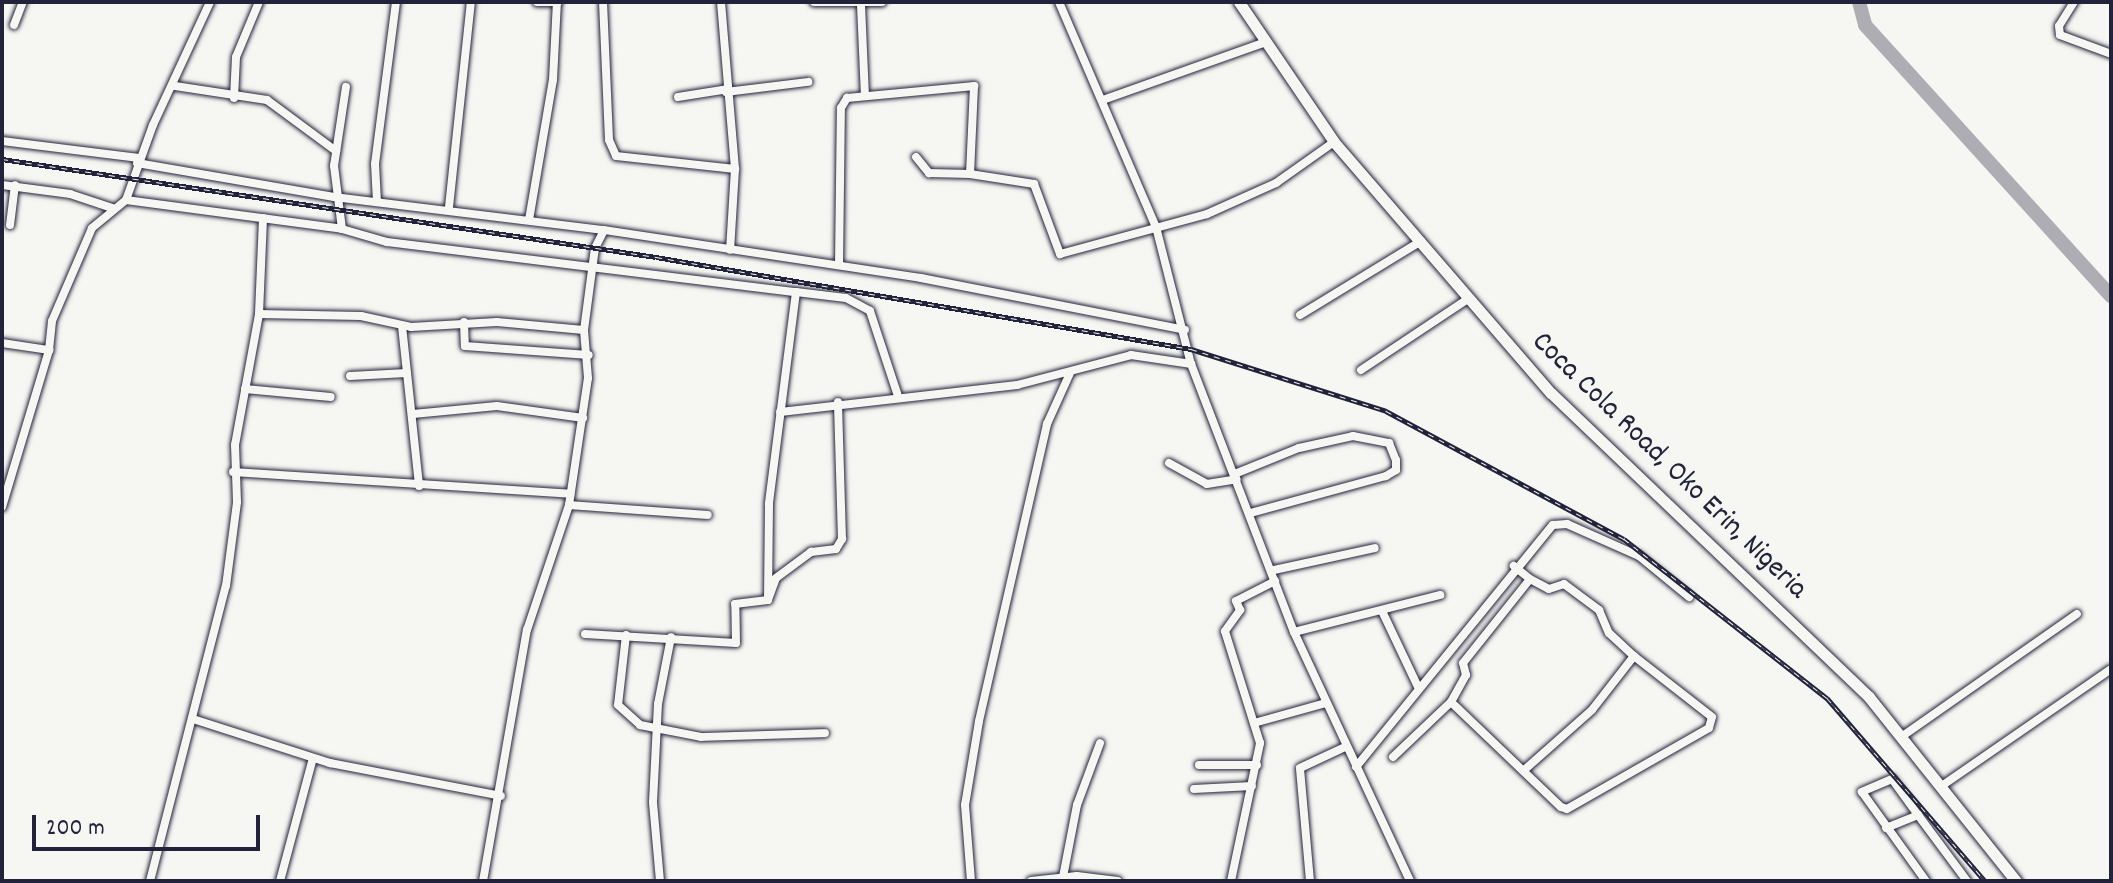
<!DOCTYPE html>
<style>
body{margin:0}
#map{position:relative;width:2113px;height:883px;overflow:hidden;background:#f6f6f2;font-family:Dekko,sans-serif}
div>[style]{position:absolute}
.river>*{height:14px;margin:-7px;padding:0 7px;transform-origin:7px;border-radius:7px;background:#adadb3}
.roads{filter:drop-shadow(0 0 2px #22223b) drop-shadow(0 0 2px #22223b)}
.minor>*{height:8px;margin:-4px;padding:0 4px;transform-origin:4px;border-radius:4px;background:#f6f6f2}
.tertiary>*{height:11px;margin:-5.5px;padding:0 5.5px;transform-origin:5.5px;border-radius:5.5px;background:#f6f6f2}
.rail>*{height:5px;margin-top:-2.5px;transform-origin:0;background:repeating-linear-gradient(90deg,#f6f6f2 0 6px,#22223b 0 12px);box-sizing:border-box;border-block:2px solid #22223b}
span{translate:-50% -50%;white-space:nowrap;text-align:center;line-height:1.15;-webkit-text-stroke:7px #f6f6f2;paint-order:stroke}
.street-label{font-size:30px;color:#22223b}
.frame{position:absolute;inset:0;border:4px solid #22223b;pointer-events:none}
.scale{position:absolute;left:32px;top:815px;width:228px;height:36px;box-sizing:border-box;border:4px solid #22223b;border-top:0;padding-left:10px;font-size:24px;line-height:28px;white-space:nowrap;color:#22223b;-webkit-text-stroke:6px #f6f6f2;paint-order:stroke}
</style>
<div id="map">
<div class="river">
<i style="left:1859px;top:2px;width:24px;rotate:75deg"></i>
<i style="left:1865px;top:25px;width:366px;rotate:47.8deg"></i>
</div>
<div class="roads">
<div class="minor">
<i style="left:537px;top:2px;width:21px"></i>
<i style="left:603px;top:2px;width:138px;rotate:87.5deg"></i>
<i style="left:609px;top:140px;width:17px;rotate:66deg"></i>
<i style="left:616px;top:156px;width:120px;rotate:6.2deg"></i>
<i style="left:721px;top:2px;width:168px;rotate:85.2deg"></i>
<i style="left:735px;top:169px;width:81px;rotate:93.5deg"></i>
<i style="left:814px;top:2px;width:68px"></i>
<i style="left:1059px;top:2px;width:245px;rotate:66.7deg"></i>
<i style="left:1156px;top:227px;width:141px;rotate:75.7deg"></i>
<i style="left:1191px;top:364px;width:287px;rotate:69deg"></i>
<i style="left:1294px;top:632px;width:275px;rotate:65deg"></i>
<i style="left:2074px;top:2px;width:28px;rotate:122deg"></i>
<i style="left:2059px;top:26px;width:9px;rotate:84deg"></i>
<i style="left:2060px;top:35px;width:54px;rotate:20.4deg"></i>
<i style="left:861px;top:5px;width:90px;rotate:87.5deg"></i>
<i style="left:14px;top:25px;width:25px;rotate:-69deg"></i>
<i style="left:175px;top:86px;width:93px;rotate:8.7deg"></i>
<i style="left:267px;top:100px;width:86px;rotate:36.5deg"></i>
<i style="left:726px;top:92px;width:83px;rotate:-7deg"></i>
<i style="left:678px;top:97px;width:51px;rotate:-9.1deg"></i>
<i style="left:234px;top:98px;width:41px;rotate:-87.2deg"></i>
<i style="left:236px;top:57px;width:60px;rotate:-67.3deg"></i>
<i style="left:1103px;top:100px;width:170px;rotate:-19.6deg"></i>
<i style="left:2px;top:141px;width:138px;rotate:7.1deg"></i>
<i style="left:916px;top:157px;width:21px;rotate:51deg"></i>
<i style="left:929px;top:173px;width:41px;rotate:1.4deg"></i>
<i style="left:137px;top:163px;width:200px;rotate:9.8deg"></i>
<i style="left:334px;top:197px;width:272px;rotate:7deg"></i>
<i style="left:2px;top:185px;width:69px;rotate:7.5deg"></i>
<i style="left:70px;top:194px;width:44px;rotate:18.4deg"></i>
<i style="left:126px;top:200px;width:218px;rotate:7.6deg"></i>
<i style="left:342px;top:229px;width:47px;rotate:16.1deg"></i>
<i style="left:387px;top:242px;width:412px;rotate:7deg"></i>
<i style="left:796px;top:292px;width:214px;rotate:97.3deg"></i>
<i style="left:769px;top:504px;width:96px;rotate:90.6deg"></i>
<i style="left:377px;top:202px;width:38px;rotate:-93deg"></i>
<i style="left:375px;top:164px;width:163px;rotate:-82.6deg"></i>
<i style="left:449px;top:207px;width:206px;rotate:-83.9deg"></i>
<i style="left:529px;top:220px;width:142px;rotate:-80.3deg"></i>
<i style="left:553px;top:80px;width:78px;rotate:-87.1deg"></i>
<i style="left:10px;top:225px;width:40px;rotate:-82.9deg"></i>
<i style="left:342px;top:229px;width:64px;rotate:-97.2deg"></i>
<i style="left:334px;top:166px;width:80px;rotate:-81.4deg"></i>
<i style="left:839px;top:265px;width:157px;rotate:-89.3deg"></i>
<i style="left:841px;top:108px;width:12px;rotate:-59deg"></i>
<i style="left:847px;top:98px;width:128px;rotate:-5.4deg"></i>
<i style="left:974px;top:86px;width:88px;rotate:92.6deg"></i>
<i style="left:970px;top:174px;width:65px;rotate:8.9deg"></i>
<i style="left:1034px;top:184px;width:75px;rotate:69.6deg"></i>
<i style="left:1060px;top:254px;width:152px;rotate:-15.2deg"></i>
<i style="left:1207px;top:214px;width:76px;rotate:-24.2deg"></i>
<i style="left:1276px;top:183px;width:71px;rotate:-35.3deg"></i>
<i style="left:796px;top:292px;width:50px;rotate:6.8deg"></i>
<i style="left:846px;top:298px;width:27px;rotate:28deg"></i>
<i style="left:870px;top:311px;width:89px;rotate:71.8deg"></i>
<i style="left:259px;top:314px;width:102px;rotate:1.1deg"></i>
<i style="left:361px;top:316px;width:51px;rotate:12.4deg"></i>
<i style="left:411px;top:327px;width:86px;rotate:-3.3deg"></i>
<i style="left:497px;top:322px;width:87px;rotate:5.3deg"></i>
<i style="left:1300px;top:315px;width:142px;rotate:-31.4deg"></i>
<i style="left:464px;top:322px;width:24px;rotate:88deg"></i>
<i style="left:465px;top:346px;width:124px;rotate:4.2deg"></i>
<i style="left:402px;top:326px;width:161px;rotate:83.9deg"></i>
<i style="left:2px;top:343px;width:48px;rotate:8.5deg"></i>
<i style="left:1361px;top:370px;width:128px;rotate:-33.6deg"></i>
<i style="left:350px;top:376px;width:57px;rotate:-3deg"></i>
<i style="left:245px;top:389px;width:86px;rotate:5.3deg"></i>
<i style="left:780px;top:412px;width:239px;rotate:-6.5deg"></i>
<i style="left:1017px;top:385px;width:118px;rotate:-14.7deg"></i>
<i style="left:1131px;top:355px;width:61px;rotate:8.5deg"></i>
<i style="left:413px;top:414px;width:84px;rotate:-5.4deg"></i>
<i style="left:497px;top:406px;width:87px;rotate:7.9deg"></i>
<i style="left:1169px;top:463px;width:43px;rotate:28.9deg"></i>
<i style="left:1207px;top:484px;width:30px;rotate:-9deg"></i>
<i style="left:233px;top:472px;width:338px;rotate:3.7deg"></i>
<i style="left:1237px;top:473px;width:67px;rotate:-22deg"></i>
<i style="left:1299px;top:448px;width:55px;rotate:-12.5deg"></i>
<i style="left:1353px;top:436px;width:37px;rotate:11deg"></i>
<i style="left:1389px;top:443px;width:18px;rotate:68deg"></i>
<i style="left:1396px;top:460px;width:10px;rotate:90deg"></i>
<i style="left:1396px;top:470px;width:12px;rotate:149deg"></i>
<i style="left:1386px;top:476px;width:140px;rotate:164.7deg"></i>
<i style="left:569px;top:505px;width:139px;rotate:4.1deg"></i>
<i style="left:2px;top:507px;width:164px;rotate:-73.3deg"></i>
<i style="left:49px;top:350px;width:29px;rotate:-84deg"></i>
<i style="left:52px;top:321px;width:101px;rotate:-66.7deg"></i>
<i style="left:92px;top:228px;width:44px;rotate:-39.5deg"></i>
<i style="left:126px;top:200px;width:80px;rotate:-70.2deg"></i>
<i style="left:153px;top:125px;width:136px;rotate:-65.1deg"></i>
<i style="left:1274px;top:570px;width:103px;rotate:-12.3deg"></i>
<i style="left:1530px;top:579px;width:21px;rotate:28deg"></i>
<i style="left:1549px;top:589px;width:16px;rotate:-18deg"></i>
<i style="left:1564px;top:584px;width:44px;rotate:36.6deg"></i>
<i style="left:1599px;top:610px;width:25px;rotate:67deg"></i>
<i style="left:1609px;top:633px;width:34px;rotate:43deg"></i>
<i style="left:1382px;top:611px;width:86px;rotate:64.6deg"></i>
<i style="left:1294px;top:632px;width:151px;rotate:-14.2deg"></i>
<i style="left:585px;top:634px;width:151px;rotate:3.4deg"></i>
<i style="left:736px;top:643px;width:39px;rotate:-91deg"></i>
<i style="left:735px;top:604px;width:33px;rotate:-7deg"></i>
<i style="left:768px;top:600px;width:23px;rotate:-70deg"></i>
<i style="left:776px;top:578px;width:44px;rotate:-36.6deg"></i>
<i style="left:811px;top:552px;width:25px;rotate:-7deg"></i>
<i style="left:836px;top:549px;width:12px;rotate:-59deg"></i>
<i style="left:842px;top:539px;width:137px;rotate:-91.7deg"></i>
<i style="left:626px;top:635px;width:70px;rotate:96.5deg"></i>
<i style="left:618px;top:705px;width:30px;rotate:42deg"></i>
<i style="left:640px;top:725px;width:62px;rotate:11.1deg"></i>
<i style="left:701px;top:737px;width:124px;rotate:-1.8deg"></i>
<i style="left:1451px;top:702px;width:152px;rotate:43.7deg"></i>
<i style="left:1561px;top:807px;width:6px;rotate:18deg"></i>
<i style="left:1567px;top:809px;width:163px;rotate:-29.7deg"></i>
<i style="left:1709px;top:728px;width:11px;rotate:-75deg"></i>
<i style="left:1712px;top:717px;width:99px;rotate:-142deg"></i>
<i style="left:1634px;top:656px;width:68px;rotate:127.9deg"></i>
<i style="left:1592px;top:710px;width:92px;rotate:138.5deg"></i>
<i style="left:196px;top:720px;width:141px;rotate:17.8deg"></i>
<i style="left:330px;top:763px;width:174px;rotate:10.9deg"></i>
<i style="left:1254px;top:723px;width:75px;rotate:-15.5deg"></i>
<i style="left:1904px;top:735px;width:211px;rotate:-35deg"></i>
<i style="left:1393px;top:757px;width:80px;rotate:-43.5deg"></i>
<i style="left:1451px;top:702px;width:31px;rotate:-61deg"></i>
<i style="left:1466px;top:675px;width:12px;rotate:-104deg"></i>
<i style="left:1463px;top:663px;width:107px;rotate:-51.4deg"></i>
<i style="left:1530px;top:579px;width:21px;rotate:-141deg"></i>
<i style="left:1199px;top:765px;width:58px"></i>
<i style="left:1356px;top:767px;width:312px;rotate:-50.9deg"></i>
<i style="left:1553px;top:525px;width:14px;rotate:-4deg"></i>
<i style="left:1567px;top:524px;width:79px;rotate:24deg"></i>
<i style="left:1639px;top:556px;width:65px;rotate:39.4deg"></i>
<i style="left:1943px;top:785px;width:204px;rotate:-34.6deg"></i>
<i style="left:1194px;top:789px;width:58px;rotate:-3deg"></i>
<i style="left:1918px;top:815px;width:44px;rotate:-125.8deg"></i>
<i style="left:1892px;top:779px;width:33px;rotate:157deg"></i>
<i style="left:1862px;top:792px;width:110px;rotate:54.3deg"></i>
<i style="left:1886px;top:828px;width:35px;rotate:-22deg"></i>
<i style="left:1918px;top:815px;width:82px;rotate:53.4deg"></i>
<i style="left:1063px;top:877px;width:73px;rotate:-79deg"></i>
<i style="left:1077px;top:805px;width:66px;rotate:-69.6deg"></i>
<i style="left:150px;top:881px;width:305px;rotate:-75.6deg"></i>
<i style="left:226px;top:586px;width:85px;rotate:-82.5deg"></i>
<i style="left:237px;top:502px;width:57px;rotate:-92deg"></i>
<i style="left:235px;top:445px;width:133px;rotate:-79.6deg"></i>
<i style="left:259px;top:314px;width:96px;rotate:-87.6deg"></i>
<i style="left:280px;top:881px;width:127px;rotate:-75deg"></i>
<i style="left:483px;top:881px;width:255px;rotate:-80.1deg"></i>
<i style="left:527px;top:630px;width:132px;rotate:-71.4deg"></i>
<i style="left:569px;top:505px;width:128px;rotate:-81.5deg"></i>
<i style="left:588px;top:378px;width:48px;rotate:-94.8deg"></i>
<i style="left:584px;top:330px;width:83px;rotate:-82.4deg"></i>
<i style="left:595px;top:248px;width:20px;rotate:-63deg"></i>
<i style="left:604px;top:230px;width:321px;rotate:8.6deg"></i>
<i style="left:921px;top:278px;width:269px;rotate:11.1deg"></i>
<i style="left:660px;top:881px;width:79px;rotate:-95.1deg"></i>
<i style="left:653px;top:802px;width:98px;rotate:-87.1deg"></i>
<i style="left:658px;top:704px;width:68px;rotate:-79deg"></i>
<i style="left:971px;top:881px;width:76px;rotate:-94.5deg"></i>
<i style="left:965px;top:805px;width:85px;rotate:-80.5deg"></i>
<i style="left:979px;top:721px;width:305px;rotate:-77.1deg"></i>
<i style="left:1047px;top:424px;width:56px;rotate:-65.7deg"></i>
<i style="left:1031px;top:881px;width:46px;rotate:-6.2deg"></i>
<i style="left:1077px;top:876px;width:41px;rotate:7deg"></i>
<i style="left:1231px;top:881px;width:141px;rotate:-78.1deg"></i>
<i style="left:1260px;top:743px;width:117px;rotate:-107.4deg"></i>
<i style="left:1225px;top:631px;width:26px;rotate:-54deg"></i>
<i style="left:1240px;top:610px;width:10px;rotate:-114deg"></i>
<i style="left:1236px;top:601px;width:44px;rotate:-27.1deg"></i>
<i style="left:1310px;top:881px;width:113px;rotate:-95.1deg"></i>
<i style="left:1300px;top:768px;width:50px;rotate:-25deg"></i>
</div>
<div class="tertiary">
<i style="left:1239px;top:2px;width:169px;rotate:55.8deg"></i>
<i style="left:1334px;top:142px;width:332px;rotate:49.2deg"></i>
<i style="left:1551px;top:393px;width:440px;rotate:43.7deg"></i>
<i style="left:1869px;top:697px;width:236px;rotate:51.4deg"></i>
</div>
</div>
<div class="rail">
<i style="left:2px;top:159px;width:661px;rotate:8.52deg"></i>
<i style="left:656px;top:257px;width:543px;rotate:9.76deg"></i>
<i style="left:1191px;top:349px;width:205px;rotate:17.6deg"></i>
<i style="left:1386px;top:411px;width:270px;rotate:28.3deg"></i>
<i style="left:1624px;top:539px;width:258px;rotate:38.1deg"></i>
<i style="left:1827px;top:698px;width:242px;rotate:49.2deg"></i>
</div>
<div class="street-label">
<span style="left:1668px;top:467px;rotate:44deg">Coca Cola Road, Oko Erin, Nigeria</span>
</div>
<div class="frame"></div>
<div class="scale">200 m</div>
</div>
